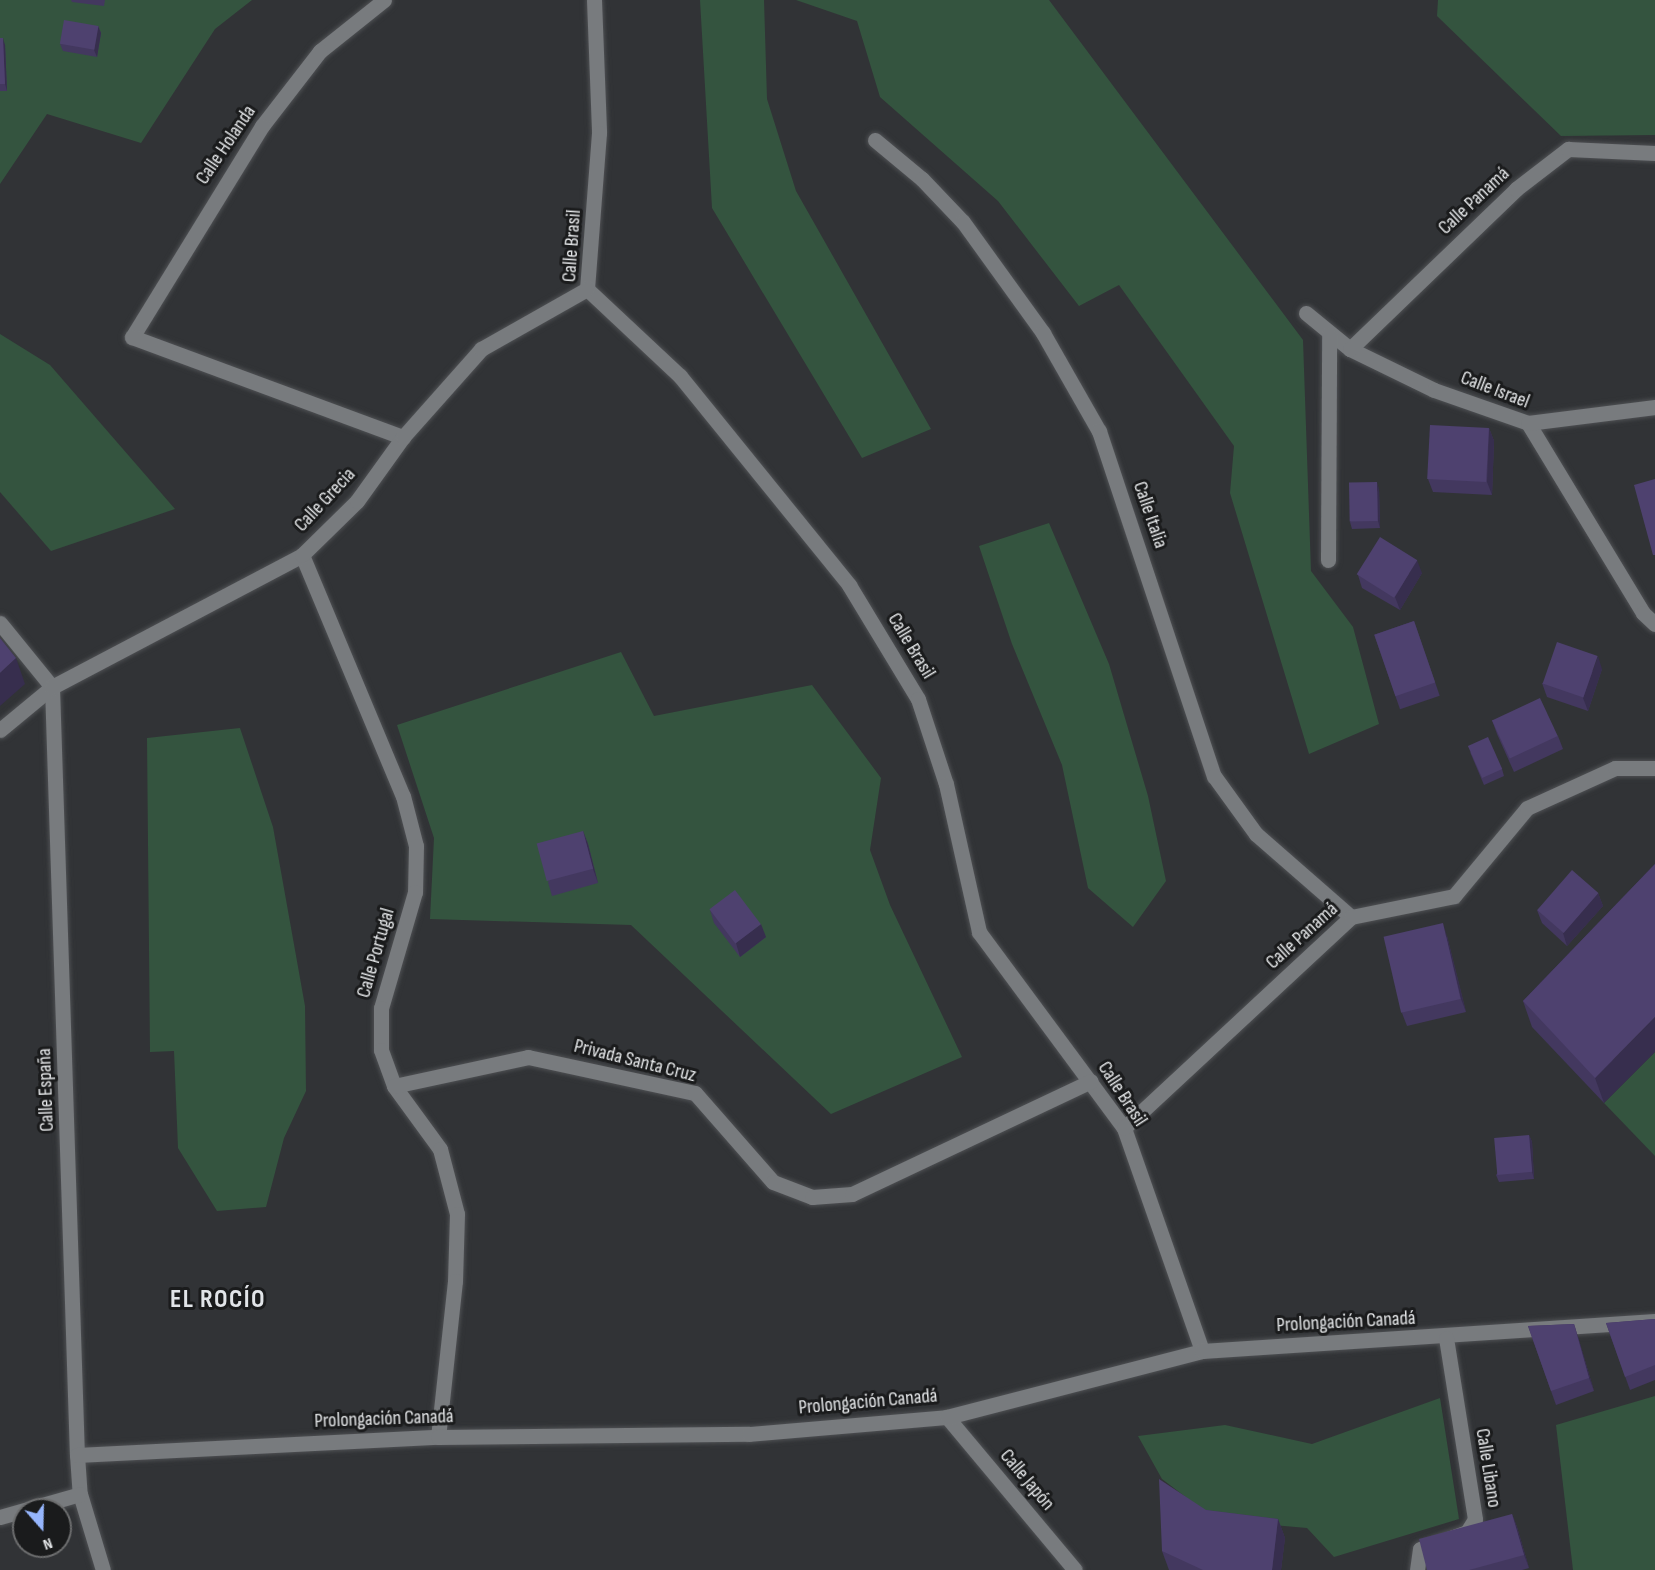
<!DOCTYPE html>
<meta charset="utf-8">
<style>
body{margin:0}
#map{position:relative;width:1655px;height:1570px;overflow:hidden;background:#313336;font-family:"Sofia Sans Condensed",sans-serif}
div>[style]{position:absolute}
.green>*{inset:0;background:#34543f}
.roads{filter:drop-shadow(0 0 2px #4e5053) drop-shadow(0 0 2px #4e5053)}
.minor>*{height:15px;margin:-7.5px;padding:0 7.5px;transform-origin:7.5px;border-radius:7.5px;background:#787b7e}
.wall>*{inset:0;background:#43385f;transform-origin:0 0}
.shaded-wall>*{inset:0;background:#372e4e}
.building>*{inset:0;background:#4e416f;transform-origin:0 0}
span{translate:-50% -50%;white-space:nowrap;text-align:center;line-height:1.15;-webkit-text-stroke:6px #1a1b1c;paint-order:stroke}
.street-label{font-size:20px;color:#e6e8ea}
.district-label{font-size:26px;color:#e1e4e8;font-weight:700;letter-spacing:1.5px}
.north{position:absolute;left:12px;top:1498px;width:60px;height:60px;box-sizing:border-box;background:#1a1b1c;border:2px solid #6c6d6e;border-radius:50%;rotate:160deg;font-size:16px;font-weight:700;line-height:24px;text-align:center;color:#e6e8ea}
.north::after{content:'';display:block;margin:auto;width:21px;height:27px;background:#96b6fd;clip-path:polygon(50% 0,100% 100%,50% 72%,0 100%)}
</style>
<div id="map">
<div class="green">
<i style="clip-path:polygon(0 0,252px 0,215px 29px,141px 143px,47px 114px,0 184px)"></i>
<i style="clip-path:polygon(700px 0,764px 0,767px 99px,796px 191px,931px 429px,862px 458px,712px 208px)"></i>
<i style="clip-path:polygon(796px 0,1049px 0,1303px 340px,1311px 571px,1353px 627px,1379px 724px,1309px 754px,1230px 493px,1234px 446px,1119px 285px,1079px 306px,998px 201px,880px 97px,857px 21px)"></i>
<i style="clip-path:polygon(1438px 0,1655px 0,1655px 135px,1561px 136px,1437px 16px)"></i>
<i style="clip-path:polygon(0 334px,50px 365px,175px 509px,51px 551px,0 492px)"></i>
<i style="clip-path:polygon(1049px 523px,1109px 664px,1148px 796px,1166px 881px,1133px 927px,1088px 888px,1062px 765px,1012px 644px,979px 546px)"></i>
<i style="clip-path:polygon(621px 652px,654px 716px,812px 685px,881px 778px,870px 850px,890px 905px,962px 1057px,831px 1114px,631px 925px,430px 919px,434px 838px,397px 725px)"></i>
<i style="clip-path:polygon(240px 728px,273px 827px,305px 1006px,306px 1091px,284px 1138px,266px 1207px,217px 1211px,178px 1148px,174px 1051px,150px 1052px,147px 738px)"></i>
<i style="clip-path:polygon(1655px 1052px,1655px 1156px,1604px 1103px)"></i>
<i style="clip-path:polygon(1655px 1396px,1655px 1570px,1573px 1570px,1556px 1425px)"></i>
<i style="clip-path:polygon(1440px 1398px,1459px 1519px,1334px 1557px,1307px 1528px,1216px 1520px,1162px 1479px,1138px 1436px,1225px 1425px,1312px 1444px)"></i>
</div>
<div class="roads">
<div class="minor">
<i style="left:384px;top:0;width:82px;rotate:141.4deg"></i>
<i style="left:320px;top:51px;width:95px;rotate:127.7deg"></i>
<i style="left:262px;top:126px;width:248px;rotate:121.6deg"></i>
<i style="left:132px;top:337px;width:289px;rotate:20.3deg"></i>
<i style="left:594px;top:0;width:133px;rotate:87.8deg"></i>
<i style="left:599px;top:133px;width:156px;rotate:94.4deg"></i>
<i style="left:587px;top:289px;width:127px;rotate:43.1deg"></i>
<i style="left:680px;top:376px;width:269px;rotate:51deg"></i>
<i style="left:849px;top:585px;width:133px;rotate:58.8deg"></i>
<i style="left:918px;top:699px;width:89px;rotate:71.8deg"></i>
<i style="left:946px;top:784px;width:152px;rotate:77.4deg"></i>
<i style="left:979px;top:932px;width:244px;rotate:53.5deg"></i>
<i style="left:1124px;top:1128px;width:236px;rotate:70.7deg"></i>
<i style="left:875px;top:140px;width:61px;rotate:39.7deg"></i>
<i style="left:922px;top:179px;width:59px;rotate:46.4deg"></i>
<i style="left:963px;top:222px;width:137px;rotate:54.2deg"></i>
<i style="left:1043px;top:333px;width:113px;rotate:60.3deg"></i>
<i style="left:1099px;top:431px;width:364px;rotate:71.6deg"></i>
<i style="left:1214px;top:776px;width:72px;rotate:54.1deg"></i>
<i style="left:1256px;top:834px;width:126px;rotate:41.1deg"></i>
<i style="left:1306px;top:313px;width:57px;rotate:39.3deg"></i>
<i style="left:1350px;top:349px;width:93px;rotate:26deg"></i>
<i style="left:1434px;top:390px;width:100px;rotate:19.3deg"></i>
<i style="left:1528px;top:423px;width:222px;rotate:58.8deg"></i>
<i style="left:1643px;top:613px;width:16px;rotate:43deg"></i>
<i style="left:1350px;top:349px;width:231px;rotate:-43.9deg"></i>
<i style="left:1516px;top:189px;width:66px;rotate:-37.6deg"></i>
<i style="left:1568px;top:149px;width:87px;rotate:2.6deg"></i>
<i style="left:1528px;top:423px;width:128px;rotate:-7.2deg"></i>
<i style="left:302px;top:555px;width:261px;rotate:67.3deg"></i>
<i style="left:403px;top:796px;width:52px;rotate:75.4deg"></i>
<i style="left:416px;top:846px;width:46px;rotate:91.2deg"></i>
<i style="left:415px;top:892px;width:121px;rotate:106.3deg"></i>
<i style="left:381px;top:1008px;width:42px;rotate:90deg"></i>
<i style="left:381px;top:1050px;width:38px;rotate:70deg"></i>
<i style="left:394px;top:1086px;width:78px;rotate:53.9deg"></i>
<i style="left:440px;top:1149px;width:67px;rotate:75.3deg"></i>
<i style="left:457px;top:1214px;width:67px;rotate:91.7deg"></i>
<i style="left:455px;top:1281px;width:157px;rotate:96.2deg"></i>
<i style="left:1328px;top:560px;width:225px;rotate:-89.7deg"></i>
<i style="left:0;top:623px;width:82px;rotate:50.9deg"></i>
<i style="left:52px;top:687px;width:768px;rotate:88.14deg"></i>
<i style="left:77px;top:1455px;width:39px;rotate:86deg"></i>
<i style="left:80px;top:1494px;width:79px;rotate:73.2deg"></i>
<i style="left:0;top:730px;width:67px;rotate:-39.6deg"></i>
<i style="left:52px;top:687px;width:283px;rotate:-27.8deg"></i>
<i style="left:302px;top:555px;width:77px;rotate:-44.5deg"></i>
<i style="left:357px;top:501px;width:79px;rotate:-54.3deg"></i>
<i style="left:403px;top:437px;width:118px;rotate:-48.4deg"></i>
<i style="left:481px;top:349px;width:122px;rotate:-29.5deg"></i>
<i style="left:394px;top:1086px;width:137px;rotate:-12.2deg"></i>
<i style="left:528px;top:1057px;width:171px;rotate:12.2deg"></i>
<i style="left:695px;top:1093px;width:118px;rotate:48.8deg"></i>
<i style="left:773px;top:1182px;width:42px;rotate:21deg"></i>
<i style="left:812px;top:1197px;width:40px;rotate:-4.3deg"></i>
<i style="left:852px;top:1194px;width:264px;rotate:-25.3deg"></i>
<i style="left:1124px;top:1128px;width:310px;rotate:-42.9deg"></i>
<i style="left:1351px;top:917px;width:105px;rotate:-11.5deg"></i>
<i style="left:1454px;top:896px;width:114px;rotate:-50.3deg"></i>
<i style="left:1527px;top:808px;width:97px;rotate:-24.4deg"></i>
<i style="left:1615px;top:768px;width:40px"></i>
<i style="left:947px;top:1417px;width:199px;rotate:50.1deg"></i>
<i style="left:77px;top:1455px;width:361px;rotate:-2.9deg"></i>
<i style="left:438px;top:1437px;width:311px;rotate:-0.6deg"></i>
<i style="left:749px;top:1434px;width:199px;rotate:-4.9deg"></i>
<i style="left:947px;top:1417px;width:263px;rotate:-14.5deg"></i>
<i style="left:1202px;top:1351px;width:454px;rotate:-3.8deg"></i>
<i style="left:0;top:1517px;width:83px;rotate:-16deg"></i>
<i style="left:1417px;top:1570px;width:21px;rotate:-82deg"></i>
<i style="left:1420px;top:1549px;width:50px;rotate:-19.9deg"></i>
<i style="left:1467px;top:1532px;width:15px;rotate:-58deg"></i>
<i style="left:1475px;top:1519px;width:183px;rotate:-99.1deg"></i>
</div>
</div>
<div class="wall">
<i style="clip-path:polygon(71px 0,105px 0,104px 6px,72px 2px)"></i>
<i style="clip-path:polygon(98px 26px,101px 33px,97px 57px,63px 51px,60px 44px)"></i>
<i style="clip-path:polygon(0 38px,5px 45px,7px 91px,0 91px)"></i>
<i style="clip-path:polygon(1489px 428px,1494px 441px,1492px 495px,1433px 492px,1428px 479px)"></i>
<i style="clip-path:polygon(1379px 489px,1380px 528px,1352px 529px,1350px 522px)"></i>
<i style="clip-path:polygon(1422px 573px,1400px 610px,1362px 588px,1358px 575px)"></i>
<i style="left:1414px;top:621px;width:79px;height:42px;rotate:71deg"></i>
<i style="clip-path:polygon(1602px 669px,1588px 711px,1547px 697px,1542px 683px)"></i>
<i style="clip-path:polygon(1492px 720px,1558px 736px,1563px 749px,1514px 772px,1497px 734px)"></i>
<i style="clip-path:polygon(1470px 752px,1502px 769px,1504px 776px,1484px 785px)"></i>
<i style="clip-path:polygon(583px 831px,588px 844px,598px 883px,552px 896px,548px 882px)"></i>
<i style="clip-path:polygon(1655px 864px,1604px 1103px,1532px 1027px,1523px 1001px)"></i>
<i style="clip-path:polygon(1598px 893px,1603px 906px,1567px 946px,1542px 923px,1537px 910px)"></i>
<i style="clip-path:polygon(710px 910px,766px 937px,740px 957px,714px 923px)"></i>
<i style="clip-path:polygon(1447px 936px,1466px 1012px,1407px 1026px,1402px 1013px)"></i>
<i style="clip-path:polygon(1529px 1135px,1532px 1142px,1534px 1179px,1499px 1182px,1496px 1175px)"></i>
<i style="clip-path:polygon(1655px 1319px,1655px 1380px,1630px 1390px,1606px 1323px)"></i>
<i style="clip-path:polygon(1574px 1324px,1578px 1337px,1594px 1391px,1556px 1405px,1528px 1326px)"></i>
<i style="clip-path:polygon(1206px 1510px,1278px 1519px,1285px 1538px,1281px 1570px,1169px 1570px,1162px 1551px)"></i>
<i style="clip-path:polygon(1512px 1514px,1517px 1527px,1529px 1568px,1522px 1570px,1427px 1570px)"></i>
</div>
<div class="shaded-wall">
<i style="clip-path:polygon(98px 26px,101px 33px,97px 57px,94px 50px)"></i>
<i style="clip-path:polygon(3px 38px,5px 45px,7px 91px,5px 84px)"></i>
<i style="clip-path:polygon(1489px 428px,1494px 441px,1492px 495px,1487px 482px)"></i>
<i style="clip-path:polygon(1377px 482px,1379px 489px,1380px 528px,1378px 521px)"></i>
<i style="clip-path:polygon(1417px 560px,1422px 573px,1400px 610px,1395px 597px)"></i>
<i style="clip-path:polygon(1598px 656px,1602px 669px,1588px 711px,1583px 698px)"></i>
<i style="clip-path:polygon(16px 658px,25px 684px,0 706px,0 673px)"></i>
<i style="clip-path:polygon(583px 831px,588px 844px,598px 883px,593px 869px)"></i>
<i style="clip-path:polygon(1598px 893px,1603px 906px,1567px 946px,1563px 933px)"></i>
<i style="clip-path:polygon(1443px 923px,1447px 936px,1466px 1012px,1461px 999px)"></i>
<i style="clip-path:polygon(761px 924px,766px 937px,740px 957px,736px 943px)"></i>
<i style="clip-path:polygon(1655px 1017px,1655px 1052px,1604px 1103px,1595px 1078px)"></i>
<i style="clip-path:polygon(1529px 1135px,1532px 1142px,1534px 1179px,1532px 1172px)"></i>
<i style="clip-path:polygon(1574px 1324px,1578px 1337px,1594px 1391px,1589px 1378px)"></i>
<i style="clip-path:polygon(1512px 1514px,1517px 1527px,1529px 1568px,1524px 1555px)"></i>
<i style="clip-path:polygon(1278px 1519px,1285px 1538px,1281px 1570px,1272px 1570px)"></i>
</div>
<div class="building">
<i style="left:64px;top:20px;width:35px;height:24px;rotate:10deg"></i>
<i style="clip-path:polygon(0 38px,3px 38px,5px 84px,0 84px)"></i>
<i style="left:1430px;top:425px;width:59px;height:54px;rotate:3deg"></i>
<i style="clip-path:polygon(1655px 479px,1655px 555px,1653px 555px,1634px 485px)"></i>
<i style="left:1377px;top:482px;width:39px;height:28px;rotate:89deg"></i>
<i style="left:1380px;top:537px;width:44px;height:44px;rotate:32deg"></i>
<i style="left:1414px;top:621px;width:65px;height:42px;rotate:71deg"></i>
<i style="clip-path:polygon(0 638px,16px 658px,0 673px)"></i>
<i style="left:1557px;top:642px;width:43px;height:44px;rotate:19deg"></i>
<i style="left:1540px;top:698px;width:42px;height:53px;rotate:65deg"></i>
<i style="left:1488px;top:737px;width:35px;height:22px;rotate:66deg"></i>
<i style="left:583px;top:831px;width:39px;height:48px;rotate:75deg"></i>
<i style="clip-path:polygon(1655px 864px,1655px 1017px,1595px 1078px,1523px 1001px)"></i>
<i style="left:1572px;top:870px;width:35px;height:53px;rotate:41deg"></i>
<i style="left:735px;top:890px;width:43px;height:32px;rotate:53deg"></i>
<i style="left:1443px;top:923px;width:78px;height:61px;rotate:77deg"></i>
<i style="left:1529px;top:1135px;width:37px;height:35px;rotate:85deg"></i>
<i style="clip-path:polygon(1655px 1319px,1655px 1365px,1625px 1377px,1606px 1323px)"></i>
<i style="clip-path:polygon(1574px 1324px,1589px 1378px,1551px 1391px,1528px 1326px)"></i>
<i style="clip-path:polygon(1159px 1479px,1206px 1510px,1278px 1519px,1272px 1570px,1203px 1570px,1162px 1551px)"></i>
<i style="clip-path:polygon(1512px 1514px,1524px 1555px,1469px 1570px,1427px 1570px,1419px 1539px)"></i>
</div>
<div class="street-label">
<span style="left:226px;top:145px;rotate:-56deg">Calle Holanda</span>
<span style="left:1474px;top:201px;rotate:-43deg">Calle Panamá</span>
<span style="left:572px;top:246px;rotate:-86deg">Calle Brasil</span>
<span style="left:1495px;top:390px;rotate:21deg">Calle Israel</span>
<span style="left:325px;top:500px;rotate:-47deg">Calle Grecia</span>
<span style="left:1150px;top:515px;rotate:71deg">Calle Italia</span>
<span style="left:911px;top:646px;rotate:59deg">Calle Brasil</span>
<span style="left:1302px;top:936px;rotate:-42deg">Calle Panamá</span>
<span style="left:376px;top:953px;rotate:-74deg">Calle Portugal</span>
<span style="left:635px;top:1061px;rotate:14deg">Privada Santa Cruz</span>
<span style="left:46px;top:1090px;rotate:-92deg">Calle España</span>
<span style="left:1122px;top:1094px;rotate:57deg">Calle Brasil</span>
<span style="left:1346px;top:1322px;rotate:-3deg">Prolongación Canadá</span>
<span style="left:868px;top:1402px;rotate:-5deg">Prolongación Canadá</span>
<span style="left:384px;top:1419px;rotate:-2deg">Prolongación Canadá</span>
<span style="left:1488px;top:1468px;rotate:81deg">Calle Libano</span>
<span style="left:1027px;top:1480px;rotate:50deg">Calle Japón</span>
</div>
<div class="district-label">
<span style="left:218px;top:1300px">EL ROCÍO</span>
</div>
<div class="north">N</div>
</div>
